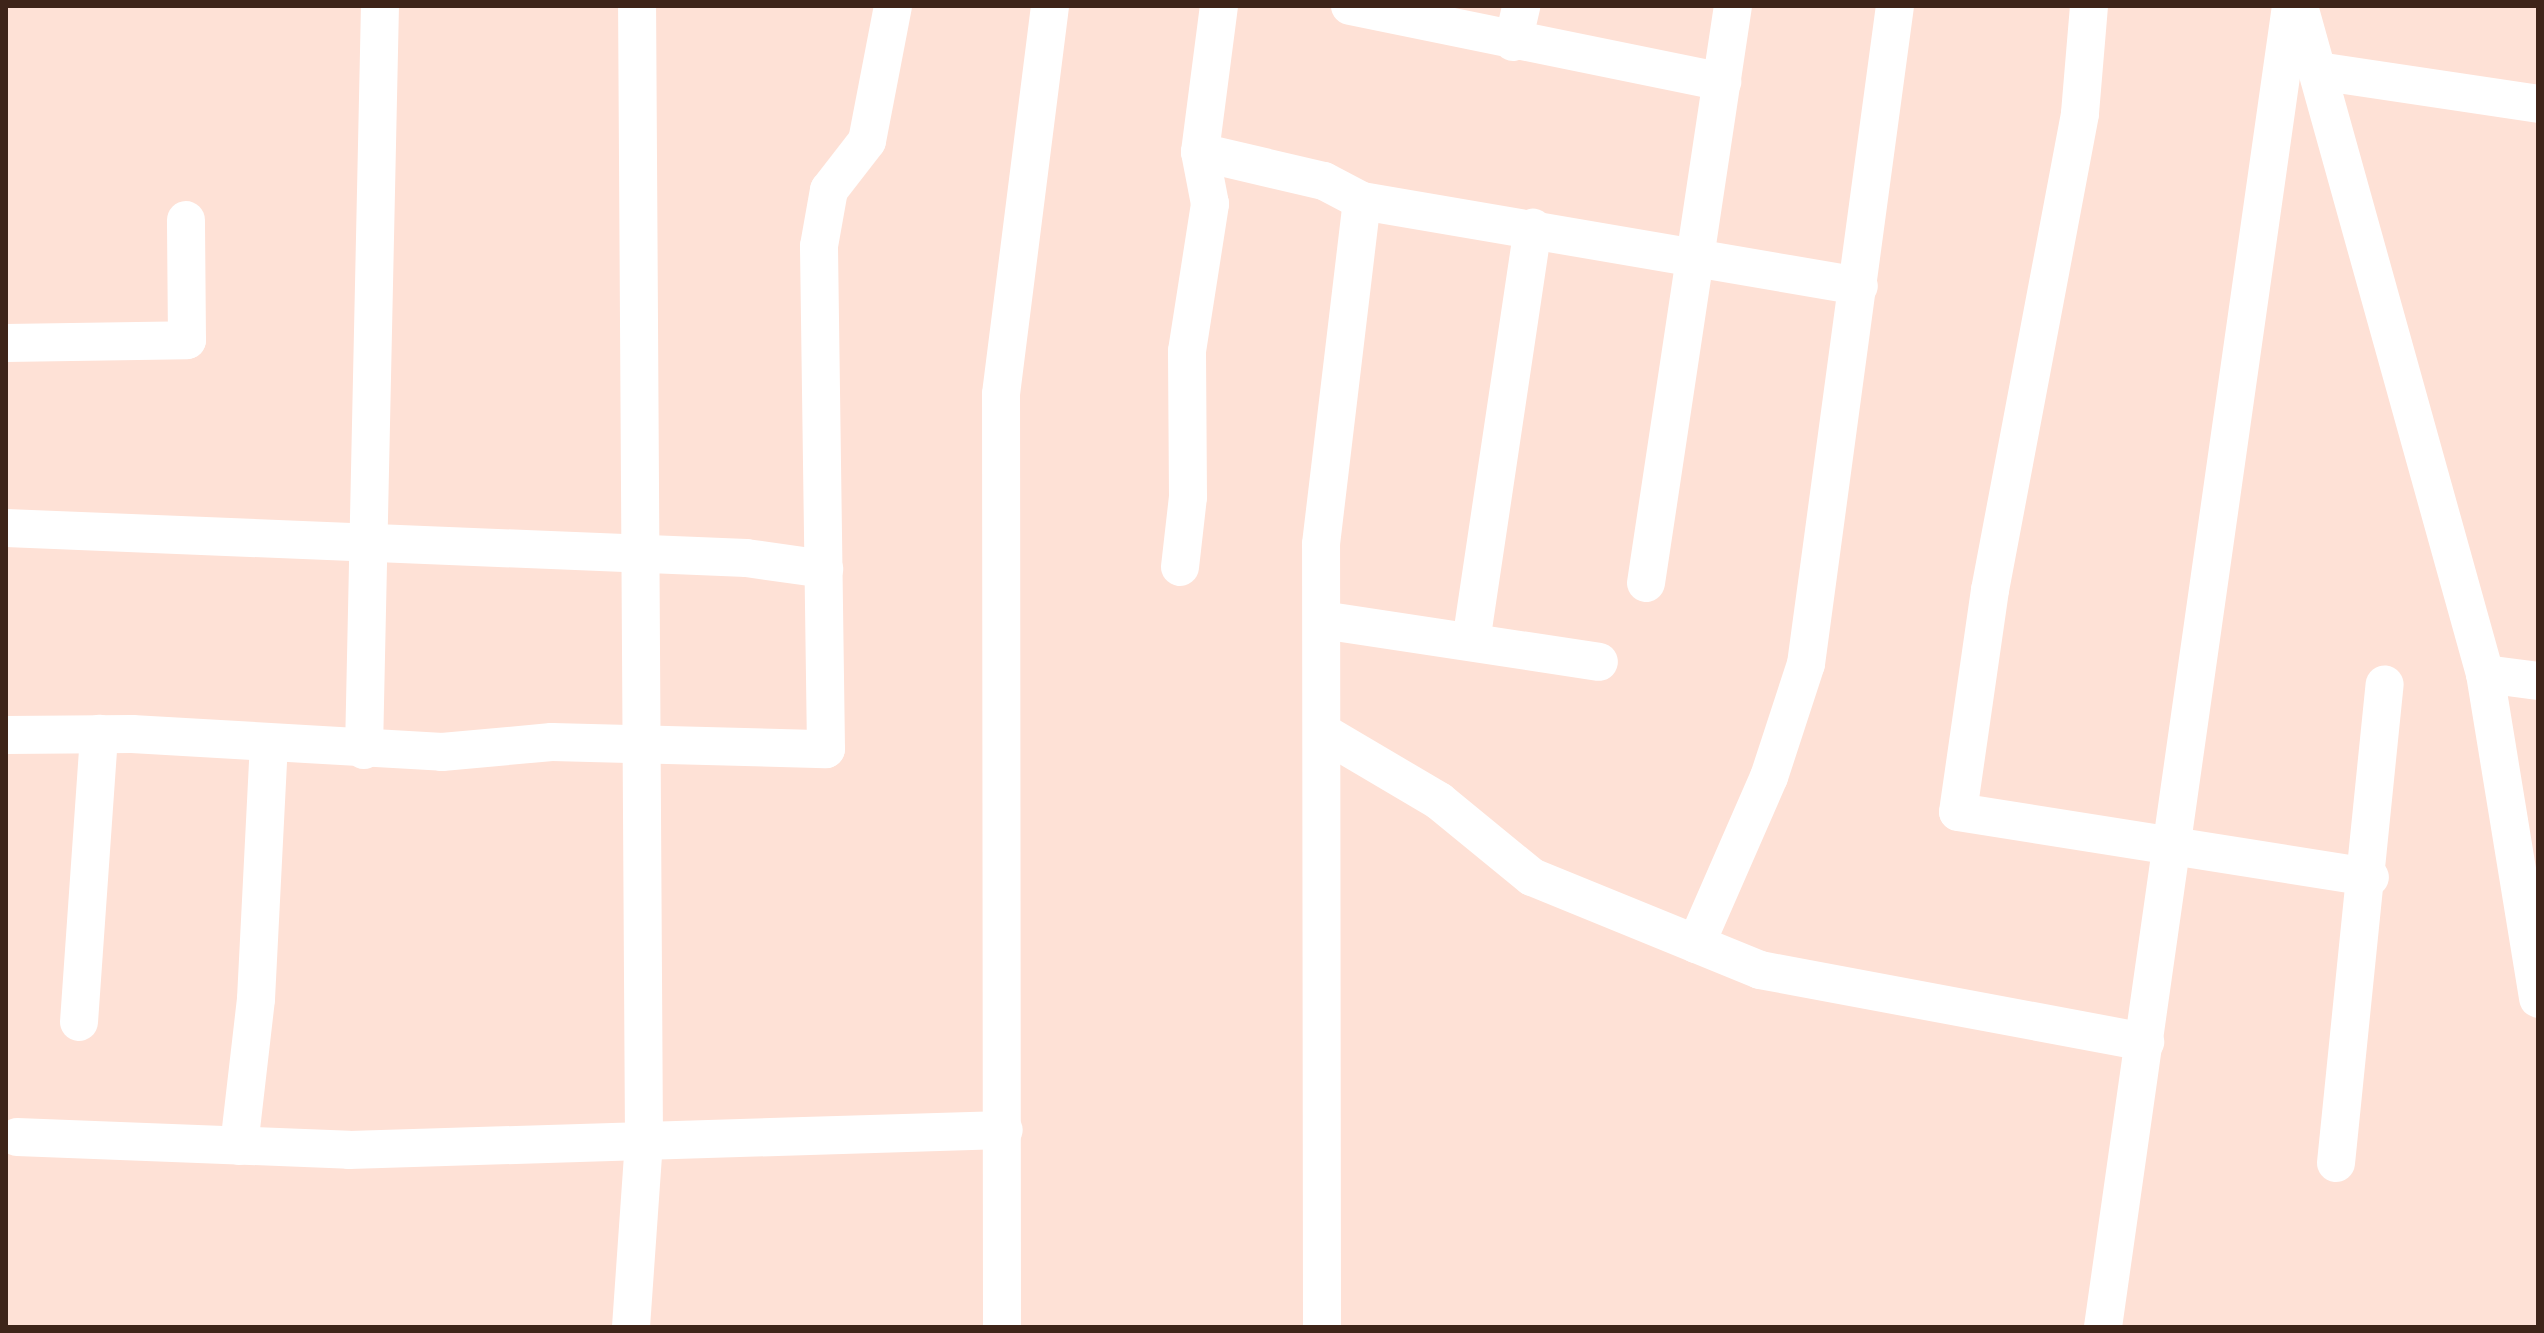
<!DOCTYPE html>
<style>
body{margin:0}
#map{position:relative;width:2544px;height:1333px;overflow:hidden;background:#fee1d6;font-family:Jost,sans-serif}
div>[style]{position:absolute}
.minor>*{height:38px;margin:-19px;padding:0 19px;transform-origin:19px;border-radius:19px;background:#fff}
span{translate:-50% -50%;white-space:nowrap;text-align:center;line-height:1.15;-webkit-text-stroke:8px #f5f5f5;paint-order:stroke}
.frame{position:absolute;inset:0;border:8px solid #3e2419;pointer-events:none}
</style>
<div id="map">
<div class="minor">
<i style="left:1350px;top:6px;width:380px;rotate:11.5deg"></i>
<i style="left:2089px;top:6px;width:108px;rotate:94.8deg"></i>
<i style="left:2080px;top:114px;width:484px;rotate:100.7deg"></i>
<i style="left:1990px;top:590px;width:224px;rotate:98.2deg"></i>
<i style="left:1958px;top:812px;width:417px;rotate:9deg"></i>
<i style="left:2299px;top:6px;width:693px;rotate:74.44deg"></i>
<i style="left:2485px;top:674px;width:329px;rotate:80.7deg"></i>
<i style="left:1513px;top:42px;width:37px;rotate:-77deg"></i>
<i style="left:2318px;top:71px;width:222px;rotate:8.5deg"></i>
<i style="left:1200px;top:152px;width:127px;rotate:13.2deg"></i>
<i style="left:1324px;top:181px;width:43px;rotate:27.8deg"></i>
<i style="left:1362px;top:201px;width:504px;rotate:9.71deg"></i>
<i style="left:6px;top:343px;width:181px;rotate:-0.9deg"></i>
<i style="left:187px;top:340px;width:120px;rotate:-90.5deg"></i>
<i style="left:6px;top:528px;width:741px;rotate:2.32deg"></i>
<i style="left:746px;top:558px;width:79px;rotate:8deg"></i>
<i style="left:1180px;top:567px;width:70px;rotate:-83.5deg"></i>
<i style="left:1188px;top:497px;width:146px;rotate:-90.4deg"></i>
<i style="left:1187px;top:351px;width:149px;rotate:-81.1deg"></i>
<i style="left:1210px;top:204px;width:53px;rotate:-100.9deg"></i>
<i style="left:1200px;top:152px;width:147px;rotate:-82.6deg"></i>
<i style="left:1646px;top:583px;width:584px;rotate:-81.43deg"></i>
<i style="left:1322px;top:620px;width:280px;rotate:8.6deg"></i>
<i style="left:1471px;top:642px;width:419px;rotate:-81.5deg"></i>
<i style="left:2485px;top:674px;width:53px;rotate:7.5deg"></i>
<i style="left:1324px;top:733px;width:134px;rotate:30.6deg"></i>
<i style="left:1439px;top:801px;width:120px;rotate:39.3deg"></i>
<i style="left:1532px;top:877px;width:246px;rotate:22.2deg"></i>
<i style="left:1760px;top:970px;width:392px;rotate:10.6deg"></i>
<i style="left:6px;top:735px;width:126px;rotate:-0.5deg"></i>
<i style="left:132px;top:734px;width:311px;rotate:3.3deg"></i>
<i style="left:442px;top:752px;width:110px;rotate:-5.2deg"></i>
<i style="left:552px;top:742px;width:274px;rotate:1.5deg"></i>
<i style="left:826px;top:749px;width:503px;rotate:-90.8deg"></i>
<i style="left:819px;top:246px;width:57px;rotate:-79.9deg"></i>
<i style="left:829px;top:190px;width:62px;rotate:-52.2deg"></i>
<i style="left:867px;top:141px;width:137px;rotate:-79.1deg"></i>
<i style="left:364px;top:750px;width:744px;rotate:-88.77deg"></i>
<i style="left:1696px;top:944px;width:182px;rotate:-66.4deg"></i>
<i style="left:1769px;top:777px;width:119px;rotate:-71.9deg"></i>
<i style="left:1806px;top:664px;width:664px;rotate:-82.3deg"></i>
<i style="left:79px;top:1022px;width:289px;rotate:-86deg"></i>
<i style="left:17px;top:1137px;width:332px;rotate:2.2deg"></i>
<i style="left:349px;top:1150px;width:655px;rotate:-1.75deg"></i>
<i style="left:239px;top:1146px;width:148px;rotate:-83.4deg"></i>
<i style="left:256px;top:999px;width:256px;rotate:-87.1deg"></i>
<i style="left:2336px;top:1163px;width:481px;rotate:-84.2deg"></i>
<i style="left:631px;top:1327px;width:186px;rotate:-86deg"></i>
<i style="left:644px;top:1141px;width:1135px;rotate:-90.35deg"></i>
<i style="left:1002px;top:1327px;width:933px;rotate:-90.06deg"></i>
<i style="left:1001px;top:394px;width:391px;rotate:-82.8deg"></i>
<i style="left:1322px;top:1327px;width:783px;rotate:-90.07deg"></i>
<i style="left:1321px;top:544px;width:345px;rotate:-83.2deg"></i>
<i style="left:2103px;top:1327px;width:1334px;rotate:-81.9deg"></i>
</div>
<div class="frame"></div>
</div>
